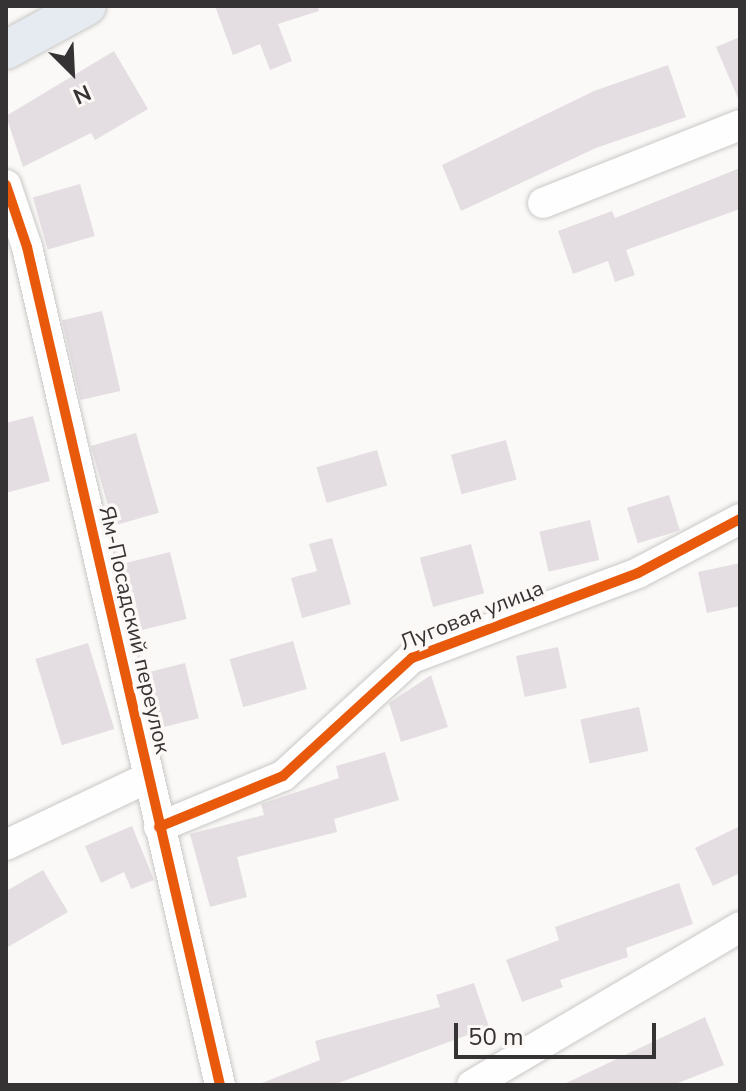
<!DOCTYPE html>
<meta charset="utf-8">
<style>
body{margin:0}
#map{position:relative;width:746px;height:1091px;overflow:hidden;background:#fbf9f7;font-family:"Nunito Sans",sans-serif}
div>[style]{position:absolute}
.building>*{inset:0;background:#e4dee2;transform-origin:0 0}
.roads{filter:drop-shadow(0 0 2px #c9c8c6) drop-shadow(0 0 2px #c9c8c6)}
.minor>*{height:30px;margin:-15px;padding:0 15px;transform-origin:15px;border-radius:15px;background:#fefefe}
.major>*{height:38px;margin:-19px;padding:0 19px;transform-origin:19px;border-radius:19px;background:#e5ebf1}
.cycleway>*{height:10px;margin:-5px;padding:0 5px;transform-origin:5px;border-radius:5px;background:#e8590c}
span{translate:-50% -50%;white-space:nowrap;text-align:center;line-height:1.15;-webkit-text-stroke:7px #fcf8f6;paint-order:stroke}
.street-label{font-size:22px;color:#353333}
.frame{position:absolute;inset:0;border:8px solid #353333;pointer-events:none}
.north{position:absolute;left:32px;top:32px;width:80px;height:80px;-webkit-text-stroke:6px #fcf8f6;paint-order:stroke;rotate:156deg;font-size:22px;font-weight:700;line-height:32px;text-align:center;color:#353333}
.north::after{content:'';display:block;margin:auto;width:28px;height:36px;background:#353333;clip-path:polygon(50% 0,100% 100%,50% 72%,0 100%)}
.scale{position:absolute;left:454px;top:1023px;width:202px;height:36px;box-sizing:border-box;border:4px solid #353333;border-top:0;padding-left:10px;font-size:24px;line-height:28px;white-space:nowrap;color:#353333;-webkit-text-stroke:6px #fcf8f6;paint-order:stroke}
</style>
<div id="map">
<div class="building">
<i style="clip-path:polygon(215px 6px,318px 6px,319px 11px,278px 24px,292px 61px,270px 70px,260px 44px,233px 55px)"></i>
<i style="clip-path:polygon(740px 37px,740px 103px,716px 47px)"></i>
<i style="clip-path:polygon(114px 51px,148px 109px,95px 140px,91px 133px,23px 167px,6px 116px)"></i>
<i style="clip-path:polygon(668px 65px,686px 117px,596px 148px,461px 211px,442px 165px,594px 91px)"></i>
<i style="clip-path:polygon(740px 168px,740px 209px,626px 250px,635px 275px,615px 282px,608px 261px,573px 274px,558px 231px,612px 211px,615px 218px)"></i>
<i style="left:80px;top:184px;width:54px;height:49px;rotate:74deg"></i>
<i style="left:102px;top:311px;width:82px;height:41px;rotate:77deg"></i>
<i style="clip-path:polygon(33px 416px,50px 481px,6px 493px,6px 423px)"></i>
<i style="left:136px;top:433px;width:83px;height:47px;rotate:74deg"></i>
<i style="left:506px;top:440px;width:41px;height:57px;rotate:75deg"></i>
<i style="left:377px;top:450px;width:37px;height:63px;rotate:74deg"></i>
<i style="left:669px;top:495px;width:37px;height:44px;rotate:73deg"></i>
<i style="left:590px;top:520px;width:41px;height:52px;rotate:77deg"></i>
<i style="clip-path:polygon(332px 538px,351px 604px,302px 618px,291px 578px,317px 571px,309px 544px)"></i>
<i style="left:471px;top:544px;width:51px;height:53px;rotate:75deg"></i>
<i style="left:170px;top:552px;width:69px;height:51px;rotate:76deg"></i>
<i style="clip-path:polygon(740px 563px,740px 606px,707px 613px,698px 572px)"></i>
<i style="left:293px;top:641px;width:50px;height:66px;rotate:74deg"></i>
<i style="left:88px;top:643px;width:90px;height:55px;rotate:73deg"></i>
<i style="left:558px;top:647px;width:42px;height:43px;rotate:78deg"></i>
<i style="left:185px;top:663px;width:57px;height:42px;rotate:76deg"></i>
<i style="clip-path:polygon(431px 675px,448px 727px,401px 742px,389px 703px)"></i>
<i style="left:639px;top:707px;width:45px;height:60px;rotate:78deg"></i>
<i style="clip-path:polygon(385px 752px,399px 800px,334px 819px,337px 832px,237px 857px,247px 897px,210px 907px,190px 834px,264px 815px,261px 804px,339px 778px,336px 766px)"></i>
<i style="clip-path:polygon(132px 826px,154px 880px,131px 889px,124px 872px,101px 883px,85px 846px)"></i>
<i style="clip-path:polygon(740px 826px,740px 873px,713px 886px,695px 848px)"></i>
<i style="clip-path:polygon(43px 870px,68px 912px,6px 948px,6px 891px)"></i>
<i style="clip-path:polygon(679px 883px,693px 924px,626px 948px,628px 957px,560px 980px,563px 987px,522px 1002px,506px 960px,559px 940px,555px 927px)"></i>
<i style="clip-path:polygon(474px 983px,489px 1027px,333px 1085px,257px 1085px,320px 1060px,315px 1041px,440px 1007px,436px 995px)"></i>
<i style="clip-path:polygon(705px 1017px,724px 1065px,673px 1085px,562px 1085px)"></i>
</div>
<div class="roads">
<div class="minor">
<i style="left:6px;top:185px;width:65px;rotate:71.3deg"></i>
<i style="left:27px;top:247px;width:860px;rotate:77.03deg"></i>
<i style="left:543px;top:203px;width:212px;rotate:-21.6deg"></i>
<i style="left:159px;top:827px;width:134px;rotate:-22.4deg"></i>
<i style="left:283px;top:776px;width:175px;rotate:-42.5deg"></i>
<i style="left:412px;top:658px;width:241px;rotate:-20.6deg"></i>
<i style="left:638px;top:573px;width:115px;rotate:-27.9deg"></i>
<i style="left:6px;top:845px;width:156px;rotate:-25.4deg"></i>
<i style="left:472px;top:1085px;width:311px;rotate:-30.5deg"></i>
</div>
<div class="major">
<i style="left:6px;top:50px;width:92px;rotate:-28.5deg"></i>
</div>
</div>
<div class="cycleway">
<i style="left:6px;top:185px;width:65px;rotate:71.3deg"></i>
<i style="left:27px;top:247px;width:860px;rotate:77.03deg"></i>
<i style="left:159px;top:827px;width:134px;rotate:-22.4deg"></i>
<i style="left:283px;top:776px;width:175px;rotate:-42.5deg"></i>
<i style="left:412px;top:658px;width:241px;rotate:-20.6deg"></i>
<i style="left:638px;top:573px;width:115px;rotate:-27.9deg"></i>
</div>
<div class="street-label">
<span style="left:472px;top:616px;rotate:-22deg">Луговая улица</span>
<span style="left:134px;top:630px;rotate:77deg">Ям-Посадский переулок</span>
</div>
<div class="frame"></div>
<div class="north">N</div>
<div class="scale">50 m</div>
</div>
